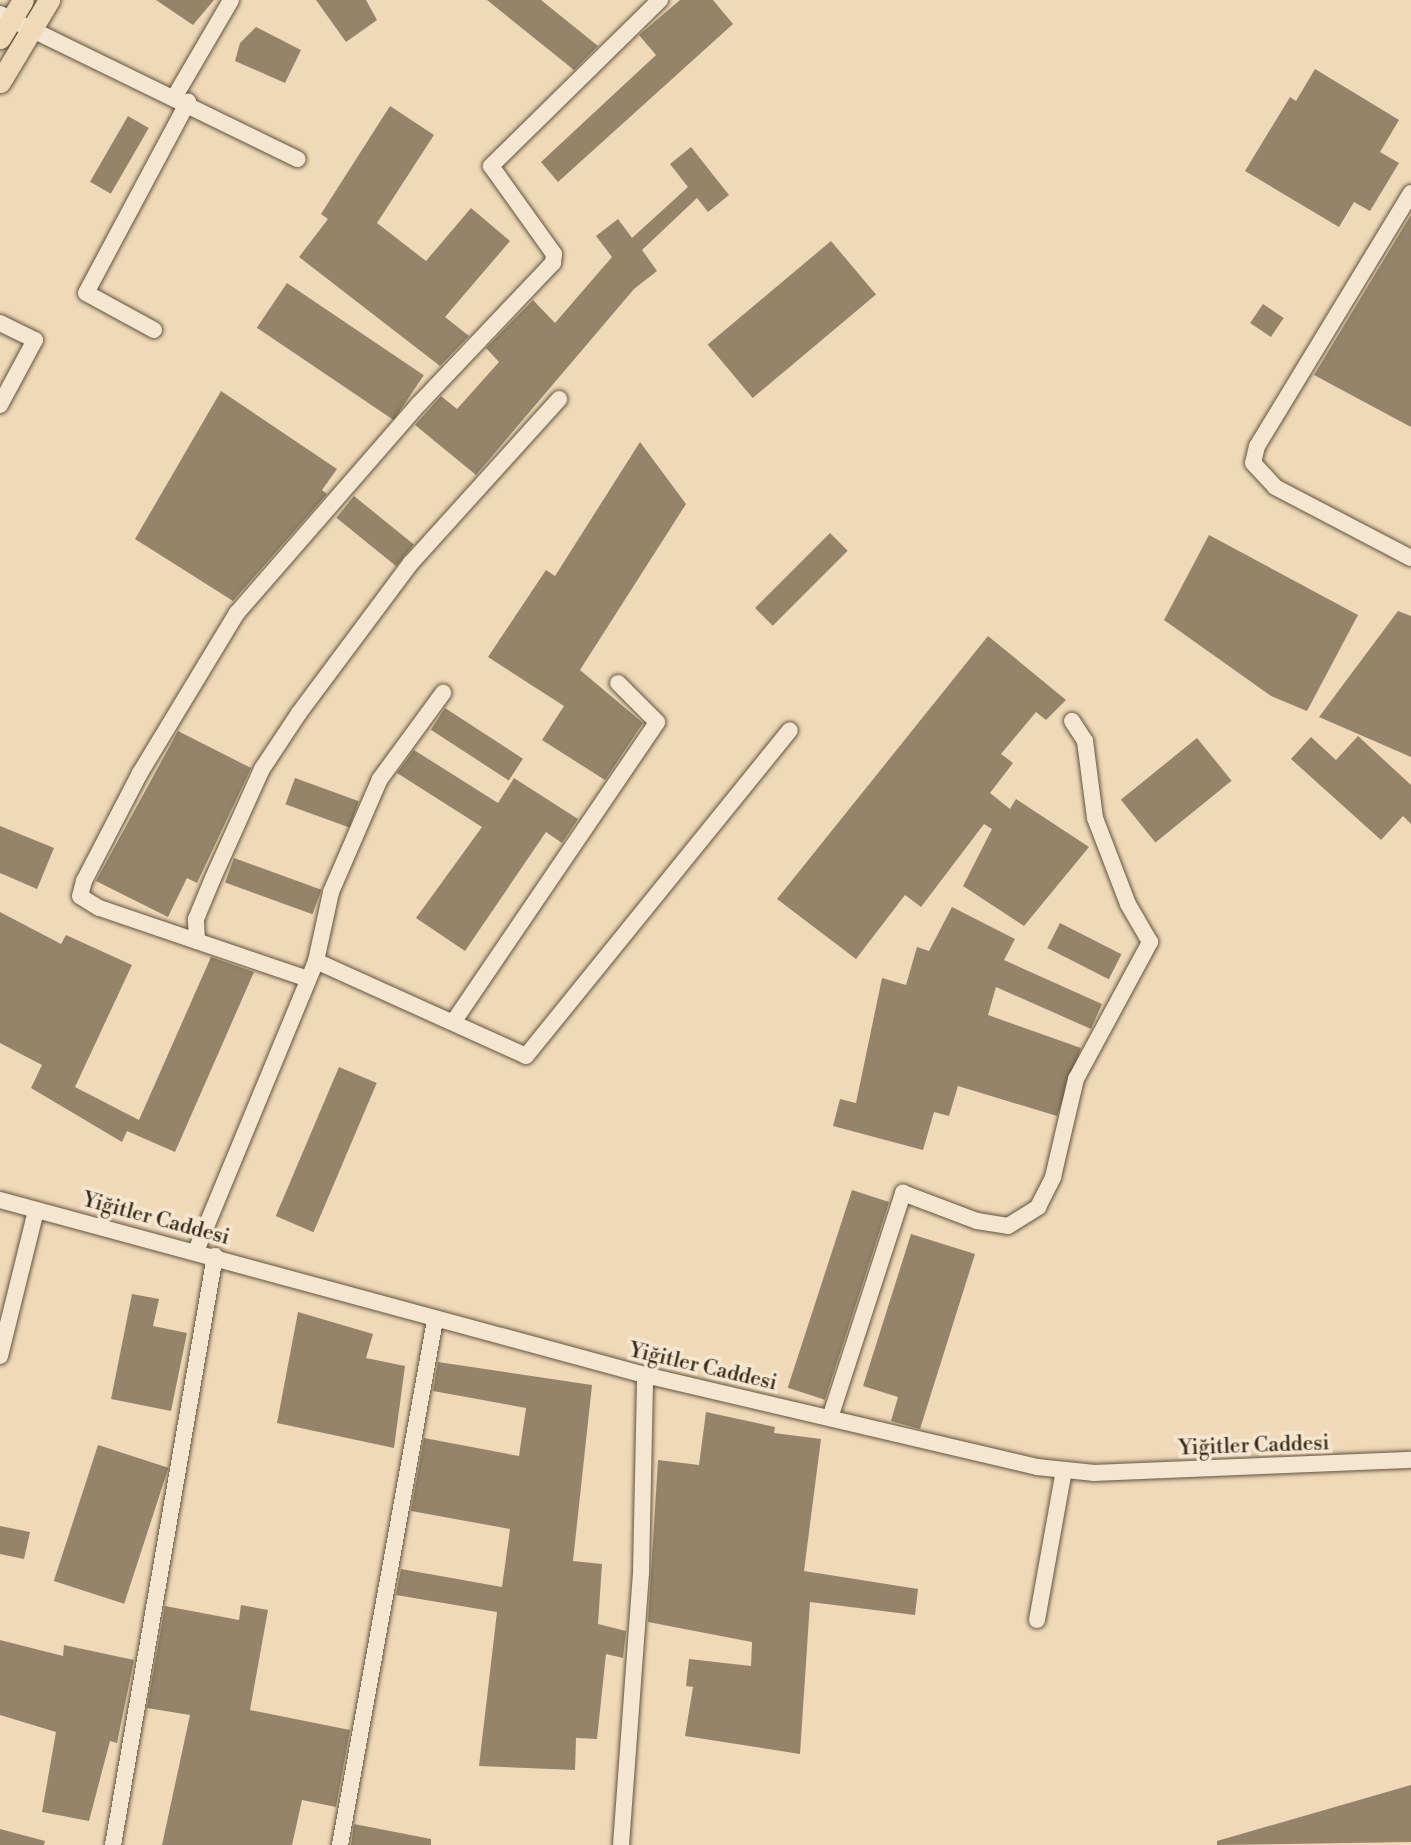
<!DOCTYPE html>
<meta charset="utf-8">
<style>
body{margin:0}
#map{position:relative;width:1411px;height:1845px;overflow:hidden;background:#efd9b8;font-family:"Libre Bodoni",serif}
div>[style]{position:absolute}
.building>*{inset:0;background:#95846a;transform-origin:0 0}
.roads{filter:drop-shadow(0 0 2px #62543e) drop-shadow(0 0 2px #62543e)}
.minor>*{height:16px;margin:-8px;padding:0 8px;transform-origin:8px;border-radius:8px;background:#f5e6d1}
.major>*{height:21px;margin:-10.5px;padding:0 10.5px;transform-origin:10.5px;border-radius:10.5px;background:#efd9b8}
span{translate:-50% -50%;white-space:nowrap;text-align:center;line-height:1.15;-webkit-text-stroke:7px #f5e6d1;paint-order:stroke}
.street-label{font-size:21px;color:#332716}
</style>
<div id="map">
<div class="building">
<i style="clip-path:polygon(156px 0,214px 0,193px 25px)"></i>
<i style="clip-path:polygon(316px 0,366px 0,377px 20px,346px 42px)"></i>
<i style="clip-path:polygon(487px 0,541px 0,598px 46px,574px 70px)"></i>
<i style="clip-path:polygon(680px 0,713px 0,733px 24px,558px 182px,541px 162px,656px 55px,639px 35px)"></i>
<i style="clip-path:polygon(256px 27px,301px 50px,285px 83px,235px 61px,240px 43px)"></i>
<i style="clip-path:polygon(1315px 69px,1399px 120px,1380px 152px,1399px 163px,1370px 211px,1354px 202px,1339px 227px,1245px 171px,1290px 97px,1296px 101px)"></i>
<i style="clip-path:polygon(390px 106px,434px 135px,377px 223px,426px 261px,471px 208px,510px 241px,445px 317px,469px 336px,440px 366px,299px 257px,328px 219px,321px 214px)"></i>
<i style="left:128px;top:116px;width:24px;height:76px;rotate:30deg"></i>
<i style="clip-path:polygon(691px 147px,729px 195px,708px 212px,697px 198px,642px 250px,657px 271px,634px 289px,476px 475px,415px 425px,441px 396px,457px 409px,499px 362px,486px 348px,533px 300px,555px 323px,612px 257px,596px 236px,618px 219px,632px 238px,688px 187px,670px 164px)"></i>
<i style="clip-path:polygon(1411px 215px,1411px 427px,1314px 375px)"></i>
<i style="left:831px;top:241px;width:70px;height:161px;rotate:50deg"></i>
<i style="left:287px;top:283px;width:165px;height:54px;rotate:34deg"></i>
<i style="left:1263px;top:304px;width:25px;height:23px;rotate:34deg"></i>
<i style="clip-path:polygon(221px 391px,337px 469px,322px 490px,327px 494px,233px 601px,135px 539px)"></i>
<i style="clip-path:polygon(640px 442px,686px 504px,580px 670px,643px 723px,605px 780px,542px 740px,564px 706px,488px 657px,546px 570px,555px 576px)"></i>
<i style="left:354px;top:496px;width:77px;height:28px;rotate:39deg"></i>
<i style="left:830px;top:533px;width:25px;height:106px;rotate:45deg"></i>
<i style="clip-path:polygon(1209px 535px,1358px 615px,1307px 711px,1271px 696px,1164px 620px)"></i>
<i style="clip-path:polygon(1398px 611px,1411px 616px,1411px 757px,1319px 717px)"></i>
<i style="clip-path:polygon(988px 636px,1066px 700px,1046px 720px,1036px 712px,1001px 754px,1013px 763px,990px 793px,1010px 809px,1016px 799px,1089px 847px,1024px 926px,963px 886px,992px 829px,984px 824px,921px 907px,905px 895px,856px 959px,777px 899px)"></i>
<i style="left:445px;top:708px;width:93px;height:26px;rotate:33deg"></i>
<i style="clip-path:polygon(178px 731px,251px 768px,197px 883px,187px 878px,168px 917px,96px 881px)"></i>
<i style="clip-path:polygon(1358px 736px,1411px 785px,1411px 824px,1403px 816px,1381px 840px,1291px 759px,1311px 737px,1336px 760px)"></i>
<i style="left:1197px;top:738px;width:55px;height:98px;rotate:51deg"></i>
<i style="clip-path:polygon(414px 750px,498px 803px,514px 778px,578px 819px,562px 843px,546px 832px,465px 951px,416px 918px,482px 827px,397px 773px)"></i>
<i style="left:295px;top:778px;width:68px;height:28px;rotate:20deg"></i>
<i style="clip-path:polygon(0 826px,54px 848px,37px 889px,0 873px)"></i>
<i style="left:234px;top:858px;width:93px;height:26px;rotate:20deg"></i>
<i style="clip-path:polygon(952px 907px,1015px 939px,1004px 960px,1102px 1004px,1091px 1029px,996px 987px,988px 1015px,1081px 1048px,1057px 1116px,958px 1086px,949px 1116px,934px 1112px,923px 1150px,833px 1126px,840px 1099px,856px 1103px,882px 978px,906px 985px,917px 947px,929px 951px)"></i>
<i style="clip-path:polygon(0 912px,61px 944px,66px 935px,132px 965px,75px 1087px,139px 1120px,211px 957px,254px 972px,175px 1152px,127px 1131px,122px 1142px,31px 1088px,42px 1065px,0 1043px)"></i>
<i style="left:1060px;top:923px;width:69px;height:28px;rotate:27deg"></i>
<i style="left:339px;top:1067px;width:41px;height:162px;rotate:23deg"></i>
<i style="left:852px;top:1190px;width:39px;height:208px;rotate:18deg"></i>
<i style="clip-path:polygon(911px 1234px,975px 1254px,920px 1429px,891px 1421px,898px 1397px,863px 1386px)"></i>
<i style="clip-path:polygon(132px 1294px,159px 1299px,153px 1326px,187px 1333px,171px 1411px,111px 1399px)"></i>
<i style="clip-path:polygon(298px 1312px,373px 1334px,366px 1358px,405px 1366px,394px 1448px,277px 1423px)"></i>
<i style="clip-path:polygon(438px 1362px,592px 1385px,573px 1561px,602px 1564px,598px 1624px,626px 1631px,623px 1658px,606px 1654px,597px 1739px,576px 1738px,575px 1770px,479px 1766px,497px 1612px,396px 1595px,401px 1569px,502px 1587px,510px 1529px,411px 1511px,424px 1438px,519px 1456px,526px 1408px,433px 1391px)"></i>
<i style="clip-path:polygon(706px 1412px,775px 1427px,774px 1433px,821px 1439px,804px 1571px,918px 1589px,915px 1615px,810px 1602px,800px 1754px,685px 1736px,693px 1687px,686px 1686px,689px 1659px,751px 1666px,752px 1642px,648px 1622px,658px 1460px,699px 1465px)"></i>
<i style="left:98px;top:1445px;width:74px;height:143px;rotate:18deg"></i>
<i style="clip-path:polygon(0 1526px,30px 1532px,24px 1559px,0 1554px)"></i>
<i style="clip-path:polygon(241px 1605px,268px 1610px,250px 1710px,350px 1730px,336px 1807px,302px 1800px,292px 1845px,162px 1845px,190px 1715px,147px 1708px,165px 1606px,239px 1620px)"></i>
<i style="clip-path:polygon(0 1640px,63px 1656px,64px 1645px,134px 1660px,117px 1743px,110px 1741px,89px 1821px,42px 1812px,56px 1732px,0 1715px)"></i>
<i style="clip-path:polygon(1411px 1785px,1411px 1842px,1217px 1845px,1217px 1841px)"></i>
<i style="clip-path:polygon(354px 1824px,431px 1839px,431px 1845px,351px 1845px)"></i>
<i style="clip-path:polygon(0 1829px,45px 1841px,44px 1845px,0 1845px)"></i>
</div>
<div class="roads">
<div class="minor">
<i style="left:0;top:14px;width:331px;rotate:26deg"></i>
<i style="left:175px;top:96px;width:111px;rotate:-59.7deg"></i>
<i style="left:1411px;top:193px;width:296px;rotate:121.3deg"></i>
<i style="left:1257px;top:446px;width:17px;rotate:103deg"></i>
<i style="left:1253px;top:463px;width:33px;rotate:47deg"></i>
<i style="left:1275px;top:487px;width:153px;rotate:27.6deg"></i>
<i style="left:0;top:323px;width:39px;rotate:26deg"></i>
<i style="left:35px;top:340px;width:74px;rotate:118.3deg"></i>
<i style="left:154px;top:330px;width:77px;rotate:-151.4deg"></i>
<i style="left:86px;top:293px;width:217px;rotate:-61.9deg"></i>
<i style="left:197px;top:941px;width:22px;rotate:-93deg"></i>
<i style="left:196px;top:919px;width:44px;rotate:-67.5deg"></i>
<i style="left:213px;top:878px;width:120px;rotate:-65.8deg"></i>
<i style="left:262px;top:769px;width:67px;rotate:-56.5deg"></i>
<i style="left:299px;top:713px;width:187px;rotate:-53.3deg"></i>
<i style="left:411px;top:563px;width:221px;rotate:-47.9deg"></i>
<i style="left:316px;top:961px;width:230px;rotate:24.3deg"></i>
<i style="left:526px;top:1056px;width:419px;rotate:-51deg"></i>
<i style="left:308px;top:979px;width:221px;rotate:-161.2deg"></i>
<i style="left:99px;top:908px;width:22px;rotate:-148deg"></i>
<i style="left:80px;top:896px;width:16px;rotate:-75deg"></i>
<i style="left:84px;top:881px;width:122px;rotate:-62.6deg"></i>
<i style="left:140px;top:773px;width:187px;rotate:-58.8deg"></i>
<i style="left:237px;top:613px;width:277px;rotate:-49deg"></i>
<i style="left:419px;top:404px;width:195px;rotate:-46.5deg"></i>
<i style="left:553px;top:263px;width:9px;rotate:-84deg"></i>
<i style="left:554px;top:254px;width:108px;rotate:-125.6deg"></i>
<i style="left:491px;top:166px;width:237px;rotate:-44.5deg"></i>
<i style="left:454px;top:1021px;width:361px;rotate:-55.8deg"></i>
<i style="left:657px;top:722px;width:55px;rotate:-135deg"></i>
<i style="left:0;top:1200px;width:668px;rotate:15.18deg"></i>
<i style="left:645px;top:1375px;width:403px;rotate:13.2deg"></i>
<i style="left:1037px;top:1467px;width:58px;rotate:5.9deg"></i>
<i style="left:1095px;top:1473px;width:316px;rotate:-2.4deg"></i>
<i style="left:196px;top:1251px;width:314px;rotate:-67.5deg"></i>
<i style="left:316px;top:961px;width:71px;rotate:-77.7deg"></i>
<i style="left:331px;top:892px;width:123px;rotate:-66.6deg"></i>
<i style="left:380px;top:779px;width:107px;rotate:-53.8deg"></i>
<i style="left:0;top:1356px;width:150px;rotate:-76.1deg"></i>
<i style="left:830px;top:1418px;width:237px;rotate:-72deg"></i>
<i style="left:903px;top:1193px;width:79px;rotate:20.7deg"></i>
<i style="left:977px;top:1221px;width:31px;rotate:9deg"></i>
<i style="left:1008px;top:1226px;width:36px;rotate:-32deg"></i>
<i style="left:1038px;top:1207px;width:34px;rotate:-63deg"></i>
<i style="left:1053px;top:1177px;width:101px;rotate:-76.8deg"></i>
<i style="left:1076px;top:1079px;width:156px;rotate:-61.6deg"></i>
<i style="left:1150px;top:942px;width:44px;rotate:-120.1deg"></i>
<i style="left:1128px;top:904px;width:92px;rotate:-111deg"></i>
<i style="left:1095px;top:818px;width:78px;rotate:-97.4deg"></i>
<i style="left:1085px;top:741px;width:24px;rotate:-123deg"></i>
<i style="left:1037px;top:1620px;width:152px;rotate:-79.8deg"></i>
<i style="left:113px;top:1845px;width:598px;rotate:-80.18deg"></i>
<i style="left:340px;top:1845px;width:534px;rotate:-79.74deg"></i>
<i style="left:621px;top:1845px;width:273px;rotate:-85.8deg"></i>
<i style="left:641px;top:1573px;width:198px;rotate:-88.8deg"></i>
</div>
<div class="major">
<i style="left:0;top:38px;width:44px;rotate:-58.8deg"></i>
<i style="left:0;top:82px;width:96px;rotate:-59.1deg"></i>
</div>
</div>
<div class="street-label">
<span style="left:156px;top:1219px;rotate:15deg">Yiğitler Caddesi</span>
<span style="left:703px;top:1367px;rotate:13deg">Yiğitler Caddesi</span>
<span style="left:1254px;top:1446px;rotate:-2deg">Yiğitler Caddesi</span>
</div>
</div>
